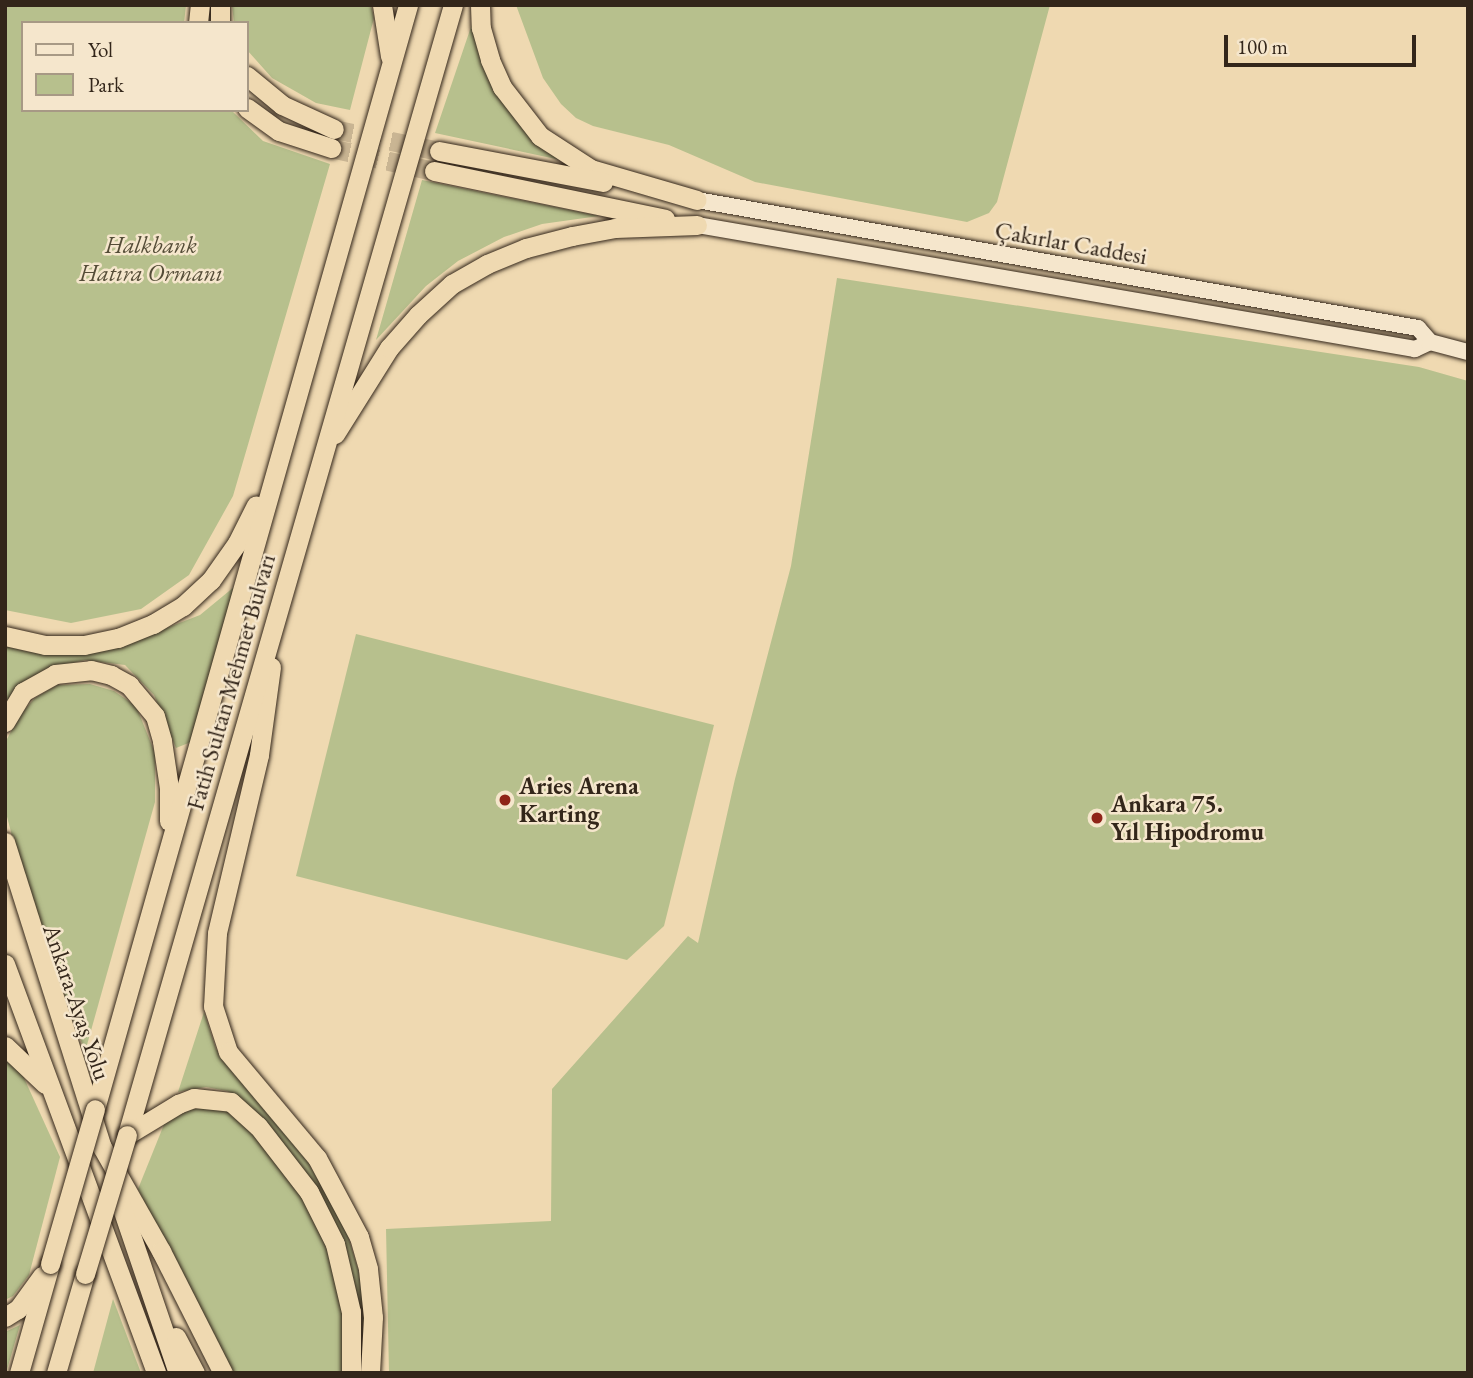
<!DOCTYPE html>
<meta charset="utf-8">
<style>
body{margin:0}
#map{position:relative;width:1473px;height:1378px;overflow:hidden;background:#efd9b1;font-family:"EB Garamond",serif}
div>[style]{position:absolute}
.green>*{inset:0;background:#b7c08d}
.trunk-tunnel>*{height:19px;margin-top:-9.5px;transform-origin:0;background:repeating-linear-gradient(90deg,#c9b593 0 19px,transparent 0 29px)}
.roads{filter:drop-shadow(0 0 2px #33261a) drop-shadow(0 0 2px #33261a)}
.secondary>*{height:16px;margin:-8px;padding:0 8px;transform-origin:8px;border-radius:8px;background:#f5e6cc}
.trunk>*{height:19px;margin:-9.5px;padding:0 9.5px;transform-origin:9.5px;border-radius:9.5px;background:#efd9b1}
.bridges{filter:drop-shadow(0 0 2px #33261a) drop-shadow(0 0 2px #33261a)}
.trunk-bridge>*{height:19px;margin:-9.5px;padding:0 9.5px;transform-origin:9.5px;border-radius:9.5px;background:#efd9b1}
.dots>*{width:19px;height:19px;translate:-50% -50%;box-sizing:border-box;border:4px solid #f5e6cc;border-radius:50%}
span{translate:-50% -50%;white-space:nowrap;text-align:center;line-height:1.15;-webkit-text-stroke:5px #f5e6cc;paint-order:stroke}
.street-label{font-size:24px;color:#33261a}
.park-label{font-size:24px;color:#544c37;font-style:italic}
.poi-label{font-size:24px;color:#33261a;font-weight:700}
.left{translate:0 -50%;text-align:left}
.frame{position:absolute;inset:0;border:7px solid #33261a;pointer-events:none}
.legend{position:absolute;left:21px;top:21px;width:228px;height:91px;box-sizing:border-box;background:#f5e6cc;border:2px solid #a79985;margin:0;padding:9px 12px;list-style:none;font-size:21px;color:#33261a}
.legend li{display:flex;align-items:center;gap:14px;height:35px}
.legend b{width:35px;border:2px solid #a79985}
.scale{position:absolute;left:1224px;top:35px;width:192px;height:32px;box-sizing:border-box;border:4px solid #33261a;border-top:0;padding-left:9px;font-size:21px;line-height:24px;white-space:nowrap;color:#33261a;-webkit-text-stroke:5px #f5e6cc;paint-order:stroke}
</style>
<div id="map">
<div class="green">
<i style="clip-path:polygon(5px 5px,186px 5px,184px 23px,23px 23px,23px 110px,231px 110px,263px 141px,330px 164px,233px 496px,189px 575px,141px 609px,71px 623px,5px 610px)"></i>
<i style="clip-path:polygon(232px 5px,371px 5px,374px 18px,350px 110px,316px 103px,272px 78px,247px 50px,247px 23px,234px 23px)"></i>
<i style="clip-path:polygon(516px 5px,1050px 5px,997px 202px,989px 213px,967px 222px,755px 182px,669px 145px,593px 126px,576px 118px,561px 104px,543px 78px)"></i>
<i style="clip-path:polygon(474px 18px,485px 61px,570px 162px,435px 133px)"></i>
<i style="clip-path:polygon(422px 180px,599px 216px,542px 224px,504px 237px,458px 261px,426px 286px,376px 340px)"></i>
<i style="clip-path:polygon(837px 278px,1419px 367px,1468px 381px,1468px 1373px,389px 1373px,386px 1229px,551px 1221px,552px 1089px,688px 936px,698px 943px,735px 779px,791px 566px)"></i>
<i style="clip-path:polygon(234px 587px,191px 742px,176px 748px,154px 695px,125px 665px,85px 660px,46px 669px,5px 708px,5px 646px,29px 652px,64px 652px,138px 639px,200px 615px)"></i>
<i style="clip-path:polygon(356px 634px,714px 725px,664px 926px,627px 960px,296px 876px)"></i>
<i style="clip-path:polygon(90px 684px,114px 691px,136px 706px,155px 753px,155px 802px,85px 1052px,22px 874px,5px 809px,5px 743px,19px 716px,35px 698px,57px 685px)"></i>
<i style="clip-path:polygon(204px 1012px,216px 1049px,308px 1162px,347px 1233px,360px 1276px,366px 1318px,364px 1373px,358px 1373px,343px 1247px,241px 1099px,227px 1091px,206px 1087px,178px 1092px)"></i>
<i style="clip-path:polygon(5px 1059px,19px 1067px,60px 1157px,29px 1275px,13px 1296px,5px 1300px)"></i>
<i style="clip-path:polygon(220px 1107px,247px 1125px,288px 1176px,315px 1218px,333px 1265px,343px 1305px,344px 1373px,229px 1373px,138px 1189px,165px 1122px,185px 1109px)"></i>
<i style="clip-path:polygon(113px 1299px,141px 1373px,93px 1373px)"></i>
<i style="clip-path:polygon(20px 1325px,6px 1373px,5px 1373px,5px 1332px)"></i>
</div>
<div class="trunk-tunnel">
<i style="left:334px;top:129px;width:107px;rotate:11.8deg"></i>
<i style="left:331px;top:148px;width:106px;rotate:12.6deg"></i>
</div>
<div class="roads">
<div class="secondary">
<i style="left:697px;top:200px;width:732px;rotate:10.07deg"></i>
<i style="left:1418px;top:328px;width:18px;rotate:49deg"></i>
<i style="left:1430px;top:342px;width:17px;rotate:155deg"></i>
<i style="left:1415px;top:349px;width:729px;rotate:-170.2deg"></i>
<i style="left:1430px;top:342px;width:39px;rotate:15deg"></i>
</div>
<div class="trunk">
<i style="left:382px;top:5px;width:52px;rotate:81.1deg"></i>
<i style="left:480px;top:5px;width:23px;rotate:88deg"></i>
<i style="left:481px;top:28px;width:33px;rotate:74deg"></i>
<i style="left:490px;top:60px;width:30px;rotate:66deg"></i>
<i style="left:502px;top:87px;width:62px;rotate:52.2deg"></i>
<i style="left:540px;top:136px;width:61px;rotate:32.9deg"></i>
<i style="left:591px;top:169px;width:110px;rotate:16.3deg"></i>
<i style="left:198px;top:23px;width:18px;rotate:-84deg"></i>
<i style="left:220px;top:23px;width:18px;rotate:-90deg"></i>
<i style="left:247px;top:76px;width:45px;rotate:39.6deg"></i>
<i style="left:282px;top:105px;width:57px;rotate:24.8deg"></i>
<i style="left:247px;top:108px;width:39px;rotate:36deg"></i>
<i style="left:279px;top:131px;width:55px;rotate:18.1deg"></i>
<i style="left:439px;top:151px;width:167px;rotate:10.7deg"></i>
<i style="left:434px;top:171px;width:236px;rotate:11.7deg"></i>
<i style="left:335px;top:434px;width:102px;rotate:-57.9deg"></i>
<i style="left:389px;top:348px;width:44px;rotate:-48.7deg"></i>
<i style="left:418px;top:315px;width:46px;rotate:-42.4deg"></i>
<i style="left:452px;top:284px;width:40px;rotate:-29.7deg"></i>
<i style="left:487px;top:264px;width:42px;rotate:-22.3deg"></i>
<i style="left:526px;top:248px;width:48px;rotate:-14.6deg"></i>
<i style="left:572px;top:236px;width:44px;rotate:-10.5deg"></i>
<i style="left:615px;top:228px;width:82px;rotate:-2.1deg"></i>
<i style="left:5px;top:636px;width:41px;rotate:12.7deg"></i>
<i style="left:45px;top:645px;width:39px"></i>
<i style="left:84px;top:645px;width:35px;rotate:-12deg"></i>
<i style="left:118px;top:638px;width:38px;rotate:-22deg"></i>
<i style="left:153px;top:624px;width:35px;rotate:-31deg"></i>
<i style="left:183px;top:606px;width:38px;rotate:-43deg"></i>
<i style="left:211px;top:580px;width:45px;rotate:-54.9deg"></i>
<i style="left:237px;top:543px;width:42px;rotate:-63.4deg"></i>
<i style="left:271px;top:667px;width:89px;rotate:97.8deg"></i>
<i style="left:259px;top:755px;width:183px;rotate:103.3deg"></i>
<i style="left:217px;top:933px;width:73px;rotate:93.1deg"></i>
<i style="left:213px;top:1006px;width:48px;rotate:71.9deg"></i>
<i style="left:228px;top:1052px;width:138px;rotate:50deg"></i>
<i style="left:317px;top:1158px;width:89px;rotate:62deg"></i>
<i style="left:359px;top:1237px;width:33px;rotate:74deg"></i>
<i style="left:368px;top:1269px;width:48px;rotate:84.1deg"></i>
<i style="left:373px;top:1317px;width:56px;rotate:93.1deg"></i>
<i style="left:5px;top:722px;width:35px;rotate:-59deg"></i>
<i style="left:23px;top:692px;width:37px;rotate:-29deg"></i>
<i style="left:55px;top:674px;width:36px;rotate:-6deg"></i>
<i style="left:91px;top:670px;width:21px;rotate:14deg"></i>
<i style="left:111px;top:675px;width:21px;rotate:29deg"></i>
<i style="left:129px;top:685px;width:40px;rotate:50deg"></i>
<i style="left:155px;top:716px;width:26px;rotate:74deg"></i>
<i style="left:162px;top:741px;width:48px;rotate:81.5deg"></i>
<i style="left:169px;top:788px;width:33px;rotate:90deg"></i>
<i style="left:5px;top:842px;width:320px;rotate:72.4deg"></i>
<i style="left:102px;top:1147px;width:120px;rotate:60.4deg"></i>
<i style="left:161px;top:1251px;width:137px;rotate:63.1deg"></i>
<i style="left:5px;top:964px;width:436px;rotate:69.7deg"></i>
<i style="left:5px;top:1046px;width:55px;rotate:43.5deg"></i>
<i style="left:95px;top:1109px;width:1148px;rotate:-74.17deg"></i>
<i style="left:127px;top:1135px;width:1176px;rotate:-73.91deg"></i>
<i style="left:127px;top:1135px;width:60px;rotate:-31.3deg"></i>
<i style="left:178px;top:1104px;width:17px;rotate:-21deg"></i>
<i style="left:194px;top:1098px;width:37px;rotate:6deg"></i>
<i style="left:231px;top:1102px;width:36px;rotate:42deg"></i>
<i style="left:258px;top:1126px;width:83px;rotate:52.3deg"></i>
<i style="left:309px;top:1192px;width:58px;rotate:63.4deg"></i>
<i style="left:335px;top:1244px;width:70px;rotate:76.8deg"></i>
<i style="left:351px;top:1312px;width:61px;rotate:90deg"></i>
<i style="left:114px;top:1185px;width:199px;rotate:71.2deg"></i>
<i style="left:5px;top:1317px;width:15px;rotate:-32deg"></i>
<i style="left:18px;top:1309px;width:41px;rotate:-54deg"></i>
<i style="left:176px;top:1337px;width:41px;rotate:62.2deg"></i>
<i style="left:19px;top:1373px;width:113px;rotate:-74.1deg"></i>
<i style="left:56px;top:1373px;width:103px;rotate:-73.7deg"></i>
</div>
</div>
<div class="bridges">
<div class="trunk-bridge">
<i style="left:50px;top:1264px;width:161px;rotate:-73.8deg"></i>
<i style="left:85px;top:1274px;width:145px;rotate:-73.2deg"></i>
</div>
</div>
<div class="dots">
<i style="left:505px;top:800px;background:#8f2418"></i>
<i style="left:1097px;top:818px;background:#8f2418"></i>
</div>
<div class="street-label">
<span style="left:1071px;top:243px;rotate:10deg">Çakırlar Caddesi</span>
<span style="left:231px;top:682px;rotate:-74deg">Fatih Sultan Mehmet Bulvarı</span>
<span style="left:77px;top:1002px;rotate:71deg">Ankara-Ayaş Yolu</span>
</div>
<div class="park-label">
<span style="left:151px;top:259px">Halkbank<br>Hatıra Ormanı</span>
</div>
<div class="poi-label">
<span class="left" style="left:519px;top:800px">Aries Arena<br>Karting</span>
<span class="left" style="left:1111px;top:818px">Ankara 75.<br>Yıl Hipodromu</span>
</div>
<div class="frame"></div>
<ul class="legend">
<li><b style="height:9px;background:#f5e6cc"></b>Yol</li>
<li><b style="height:19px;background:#b7c08d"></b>Park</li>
</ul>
<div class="scale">100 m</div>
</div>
